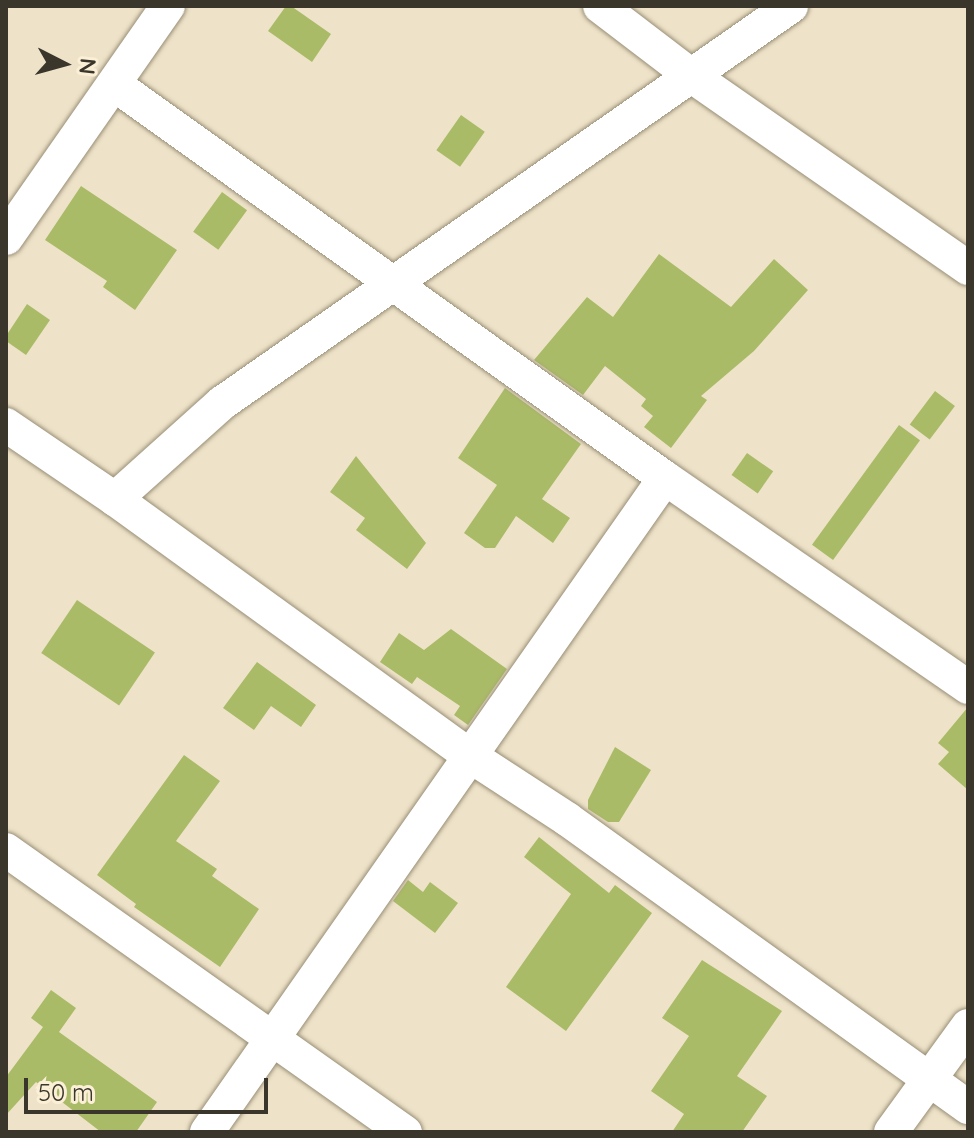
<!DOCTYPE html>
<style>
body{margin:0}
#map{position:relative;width:974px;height:1138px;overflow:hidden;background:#eee3c9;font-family:Quicksand,sans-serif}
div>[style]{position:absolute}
.building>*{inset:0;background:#aabb68;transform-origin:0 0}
.roads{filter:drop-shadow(0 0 2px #988e76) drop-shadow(0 0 2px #988e76)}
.street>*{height:34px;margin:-17px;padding:0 17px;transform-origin:17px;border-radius:17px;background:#fff}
span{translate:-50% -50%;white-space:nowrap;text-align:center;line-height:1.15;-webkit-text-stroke:8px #fbf0d6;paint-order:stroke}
.frame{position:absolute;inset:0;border:8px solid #3b362c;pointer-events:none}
.north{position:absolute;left:24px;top:24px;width:80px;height:80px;-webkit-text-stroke:6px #fbf0d6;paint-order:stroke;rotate:96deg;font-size:22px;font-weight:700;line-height:32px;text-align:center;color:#3b362c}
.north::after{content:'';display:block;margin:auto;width:28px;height:36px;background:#3b362c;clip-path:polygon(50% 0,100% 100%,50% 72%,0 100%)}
.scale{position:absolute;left:24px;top:1078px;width:244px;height:36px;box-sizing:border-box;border:4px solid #3b362c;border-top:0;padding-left:10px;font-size:24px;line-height:28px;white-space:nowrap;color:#3b362c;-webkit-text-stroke:6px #fbf0d6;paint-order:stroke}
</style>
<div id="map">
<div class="building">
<i style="clip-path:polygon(286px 6px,291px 6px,331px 34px,312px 62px,268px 31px)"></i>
<i style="left:461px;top:115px;width:29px;height:43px;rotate:35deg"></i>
<i style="clip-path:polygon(81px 186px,177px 250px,135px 310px,103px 287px,107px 281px,45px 240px)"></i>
<i style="left:222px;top:192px;width:31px;height:49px;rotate:36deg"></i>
<i style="clip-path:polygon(659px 254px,731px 307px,774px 259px,808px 290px,754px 351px,701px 396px,707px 400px,671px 448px,644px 427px,653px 416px,641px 406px,646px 399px,605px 366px,583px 395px,534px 360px,587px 297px,613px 317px)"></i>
<i style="clip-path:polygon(27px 304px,50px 320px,26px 355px,6px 341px,6px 336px)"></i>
<i style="clip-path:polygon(505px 388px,581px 444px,542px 499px,570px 518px,553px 543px,516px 516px,495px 548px,485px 548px,464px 533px,497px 485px,458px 458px)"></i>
<i style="left:935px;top:391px;width:25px;height:42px;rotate:37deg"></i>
<i style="left:899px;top:425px;width:26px;height:148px;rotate:36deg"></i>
<i style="left:747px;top:453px;width:32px;height:27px;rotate:35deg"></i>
<i style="clip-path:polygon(356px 456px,426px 543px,407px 569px,356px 530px,365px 518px,330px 492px)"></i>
<i style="left:77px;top:600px;width:94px;height:64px;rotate:34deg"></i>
<i style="clip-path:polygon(451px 629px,507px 669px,468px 725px,454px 715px,460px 706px,417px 677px,412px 684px,380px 662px,399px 633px,424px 650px)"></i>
<i style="clip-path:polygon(257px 662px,316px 705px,301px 727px,271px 706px,254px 730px,223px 708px)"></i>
<i style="clip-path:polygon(968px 707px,968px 790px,938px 764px,949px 752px,938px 743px)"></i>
<i style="clip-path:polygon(615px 747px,651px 770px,619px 822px,608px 822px,588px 809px,588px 800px)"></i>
<i style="clip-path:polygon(184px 755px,220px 781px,176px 841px,217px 869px,212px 876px,259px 909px,220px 967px,134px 907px,136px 904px,97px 875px)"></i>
<i style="clip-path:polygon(539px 837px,609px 893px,615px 885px,652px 913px,566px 1031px,506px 987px,571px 894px,524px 857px)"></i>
<i style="clip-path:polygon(408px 880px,423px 892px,430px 882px,458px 903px,435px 933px,393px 901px)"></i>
<i style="clip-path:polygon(702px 960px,782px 1011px,737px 1076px,767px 1096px,742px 1132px,672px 1132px,684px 1114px,651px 1091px,689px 1036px,662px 1018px)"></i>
<i style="clip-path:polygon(51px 990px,76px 1008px,59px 1032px,157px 1102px,136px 1132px,101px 1132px,36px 1082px,6px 1115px,6px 1077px,43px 1027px,31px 1018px)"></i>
</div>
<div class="roads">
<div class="street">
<i style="left:600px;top:6px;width:112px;rotate:37.4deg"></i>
<i style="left:689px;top:74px;width:340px;rotate:34.8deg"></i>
<i style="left:114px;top:84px;width:677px;rotate:35.57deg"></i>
<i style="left:665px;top:478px;width:368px;rotate:34.6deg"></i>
<i style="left:6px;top:238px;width:283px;rotate:-55.1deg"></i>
<i style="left:6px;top:425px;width:132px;rotate:34.2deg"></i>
<i style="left:115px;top:499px;width:440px;rotate:35.9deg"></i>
<i style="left:472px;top:757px;width:113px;rotate:33.1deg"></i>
<i style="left:567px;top:819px;width:494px;rotate:35.7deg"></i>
<i style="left:115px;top:499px;width:144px;rotate:-41.9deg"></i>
<i style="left:222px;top:403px;width:694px;rotate:-34.9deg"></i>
<i style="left:6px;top:850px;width:489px;rotate:35.3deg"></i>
<i style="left:207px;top:1132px;width:798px;rotate:-55deg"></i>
<i style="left:891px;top:1132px;width:131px;rotate:-54deg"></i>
</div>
</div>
<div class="frame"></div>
<div class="north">N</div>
<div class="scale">50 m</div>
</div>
